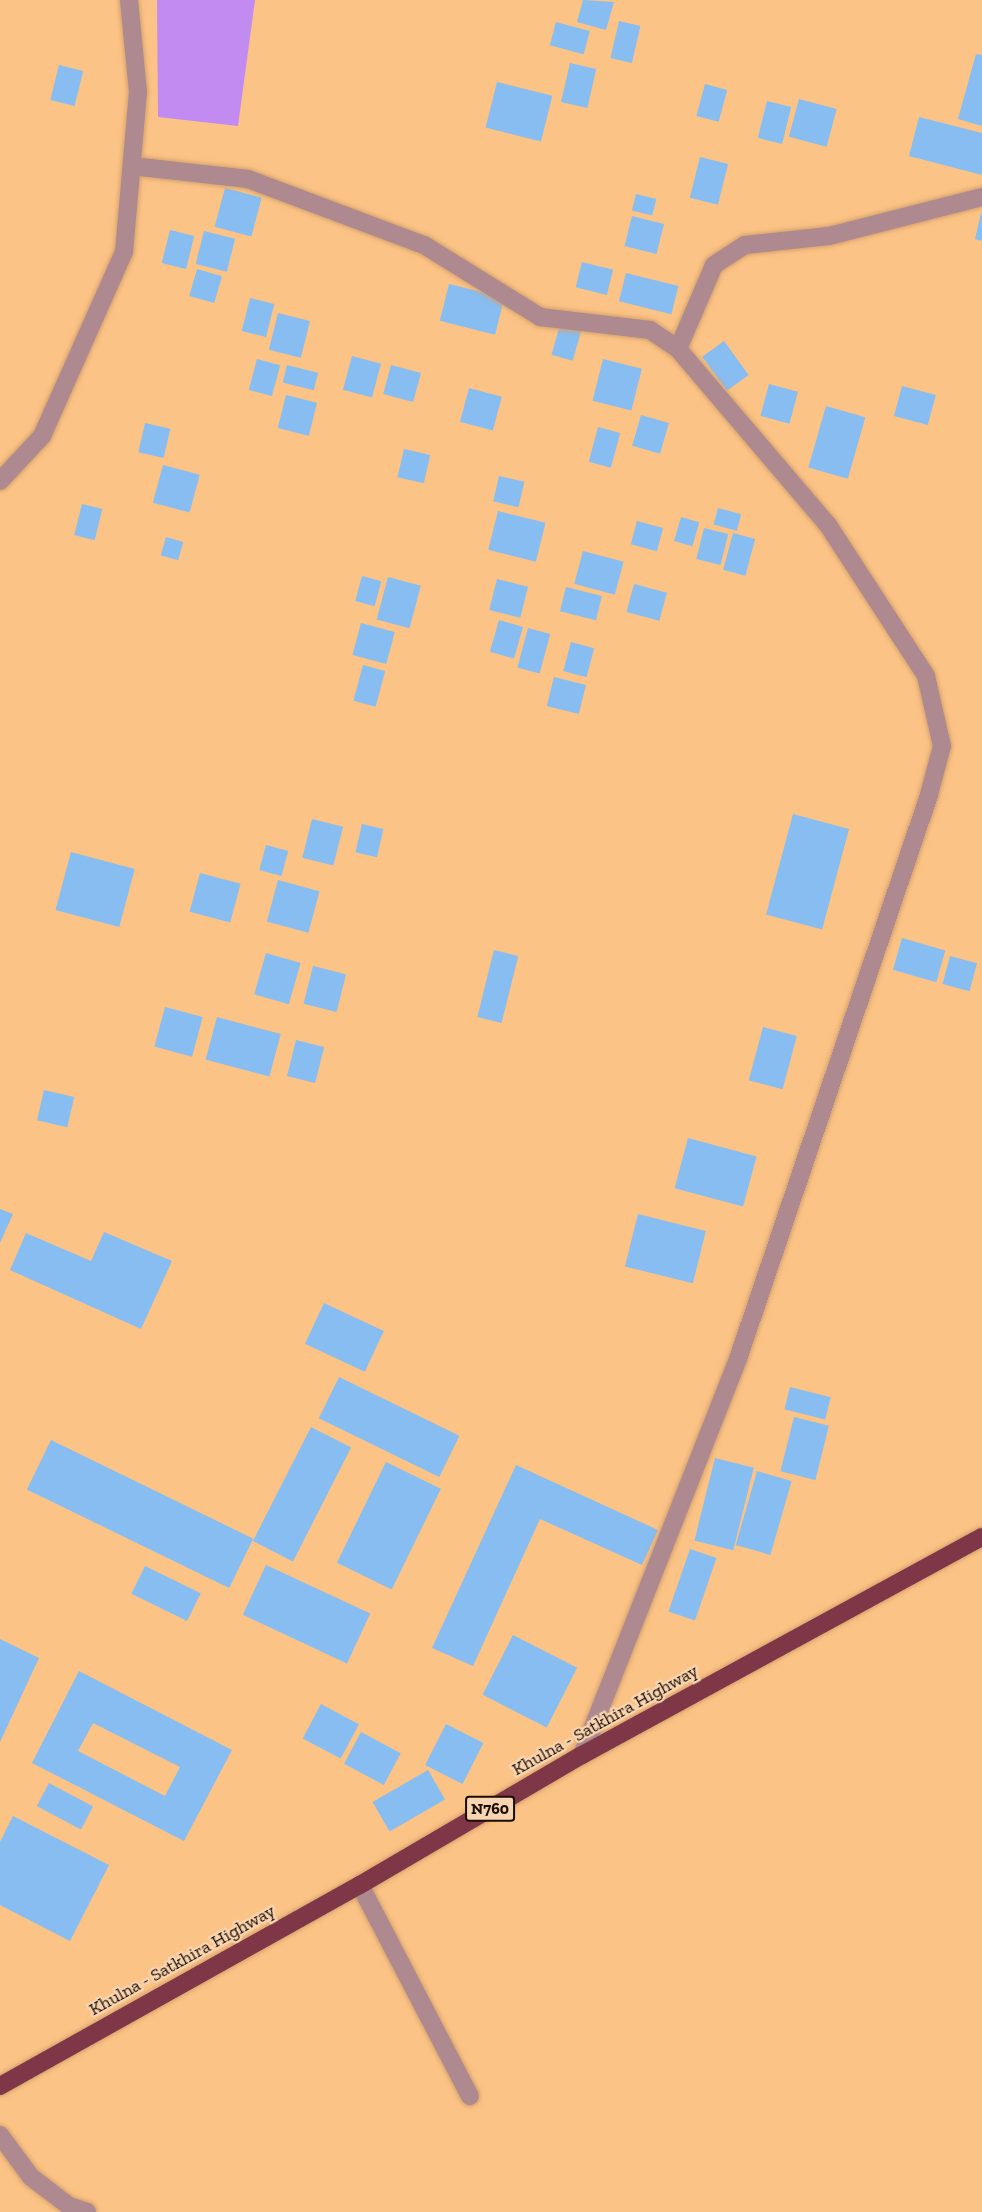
<!DOCTYPE html>
<style>
body{margin:0}
#map{position:relative;width:982px;height:2212px;overflow:hidden;background:#fcc386;font-family:"Zilla Slab",serif}
div>[style]{position:absolute}
.water>*{inset:0;background:#c18bf2}
.building>*{inset:0;background:#87bdf0;transform-origin:0 0}
.roads{filter:drop-shadow(0 0 2px #d4a26e) drop-shadow(0 0 2px #d4a26e)}
.street>*{height:18px;margin:-9px;padding:0 9px;transform-origin:9px;border-radius:9px;background:#ae898f}
.highway>*{height:18px;margin:-9px;padding:0 9px;transform-origin:9px;border-radius:9px;background:#7f3748}
span{translate:-50% -50%;white-space:nowrap;text-align:center;line-height:1.15;-webkit-text-stroke:4.5px #f8d5b2;paint-order:stroke}
.shield-label span{padding:2px 4px;background:#f8d5b2;border:2px solid;border-radius:4px;-webkit-text-stroke-width:0}
.shield-label{font-size:16px;color:#1c0d00;font-weight:700}
.street-label{font-size:18px;color:#1c0d00}
</style>
<div id="map">
<div class="water">
<i style="clip-path:polygon(157px 0,255px 0,238px 126px,158px 117px)"></i>
</div>
<div class="building">
<i style="clip-path:polygon(583px 0,614px 2px,606px 30px,577px 22px)"></i>
<i style="left:619px;top:21px;width:22px;height:38px;rotate:13deg"></i>
<i style="left:556px;top:22px;width:35px;height:24px;rotate:15deg"></i>
<i style="clip-path:polygon(976px 54px,982px 55px,982px 126px,958px 119px)"></i>
<i style="left:570px;top:63px;width:27px;height:40px;rotate:13deg"></i>
<i style="left:59px;top:65px;width:25px;height:36px;rotate:14deg"></i>
<i style="left:497px;top:82px;width:57px;height:47px;rotate:14deg"></i>
<i style="left:705px;top:84px;width:23px;height:33px;rotate:15deg"></i>
<i style="left:799px;top:99px;width:39px;height:39px;rotate:15deg"></i>
<i style="left:767px;top:101px;width:25px;height:38px;rotate:14deg"></i>
<i style="clip-path:polygon(919px 117px,982px 133px,982px 175px,909px 156px)"></i>
<i style="left:700px;top:157px;width:29px;height:42px;rotate:14deg"></i>
<i style="left:225px;top:188px;width:38px;height:40px;rotate:15deg"></i>
<i style="left:636px;top:194px;width:21px;height:17px;rotate:14deg"></i>
<i style="clip-path:polygon(981px 213px,982px 214px,982px 241px,975px 239px)"></i>
<i style="left:632px;top:216px;width:33px;height:31px;rotate:14deg"></i>
<i style="left:170px;top:230px;width:25px;height:34px;rotate:14deg"></i>
<i style="left:204px;top:231px;width:32px;height:34px;rotate:14deg"></i>
<i style="left:582px;top:262px;width:32px;height:26px;rotate:14deg"></i>
<i style="left:197px;top:269px;width:26px;height:28px;rotate:16deg"></i>
<i style="left:626px;top:273px;width:54px;height:29px;rotate:14deg"></i>
<i style="left:449px;top:284px;width:57px;height:38px;rotate:14deg"></i>
<i style="left:250px;top:298px;width:25px;height:34px;rotate:14deg"></i>
<i style="left:278px;top:313px;width:33px;height:38px;rotate:14deg"></i>
<i style="left:560px;top:325px;width:22px;height:31px;rotate:16deg"></i>
<i style="left:724px;top:341px;width:42px;height:27px;rotate:54deg"></i>
<i style="left:352px;top:356px;width:30px;height:35px;rotate:15deg"></i>
<i style="left:257px;top:359px;width:24px;height:32px;rotate:15deg"></i>
<i style="left:603px;top:359px;width:40px;height:43px;rotate:14deg"></i>
<i style="left:287px;top:365px;width:32px;height:18px;rotate:14deg"></i>
<i style="left:391px;top:365px;width:31px;height:30px;rotate:15deg"></i>
<i style="left:769px;top:384px;width:30px;height:33px;rotate:15deg"></i>
<i style="left:902px;top:386px;width:35px;height:31px;rotate:15deg"></i>
<i style="left:469px;top:388px;width:34px;height:35px;rotate:15deg"></i>
<i style="left:286px;top:395px;width:32px;height:34px;rotate:14deg"></i>
<i style="left:826px;top:406px;width:41px;height:64px;rotate:16deg"></i>
<i style="left:641px;top:415px;width:29px;height:32px;rotate:16deg"></i>
<i style="left:145px;top:423px;width:26px;height:30px;rotate:13deg"></i>
<i style="left:598px;top:427px;width:23px;height:36px;rotate:15deg"></i>
<i style="left:404px;top:449px;width:27px;height:29px;rotate:13deg"></i>
<i style="left:163px;top:465px;width:38px;height:39px;rotate:15deg"></i>
<i style="left:499px;top:476px;width:26px;height:26px;rotate:13deg"></i>
<i style="left:82px;top:504px;width:21px;height:32px;rotate:14deg"></i>
<i style="left:718px;top:508px;width:24px;height:17px;rotate:15deg"></i>
<i style="left:498px;top:511px;width:49px;height:40px;rotate:14deg"></i>
<i style="left:681px;top:517px;width:19px;height:25px;rotate:16deg"></i>
<i style="left:637px;top:521px;width:27px;height:24px;rotate:15deg"></i>
<i style="left:704px;top:528px;width:25px;height:32px;rotate:14deg"></i>
<i style="left:733px;top:533px;width:23px;height:38px;rotate:15deg"></i>
<i style="left:166px;top:537px;width:18px;height:19px;rotate:16deg"></i>
<i style="left:583px;top:551px;width:42px;height:34px;rotate:15deg"></i>
<i style="left:362px;top:576px;width:20px;height:26px;rotate:15deg"></i>
<i style="left:388px;top:577px;width:34px;height:44px;rotate:15deg"></i>
<i style="left:497px;top:579px;width:32px;height:32px;rotate:14deg"></i>
<i style="left:634px;top:584px;width:34px;height:29px;rotate:15deg"></i>
<i style="left:566px;top:587px;width:37px;height:25px;rotate:14deg"></i>
<i style="left:499px;top:620px;width:25px;height:33px;rotate:16deg"></i>
<i style="left:361px;top:623px;width:35px;height:33px;rotate:15deg"></i>
<i style="left:528px;top:628px;width:23px;height:41px;rotate:15deg"></i>
<i style="left:571px;top:642px;width:24px;height:30px;rotate:15deg"></i>
<i style="left:363px;top:665px;width:23px;height:37px;rotate:15deg"></i>
<i style="left:554px;top:677px;width:33px;height:30px;rotate:14deg"></i>
<i style="left:793px;top:814px;width:58px;height:104px;rotate:15deg"></i>
<i style="left:312px;top:819px;width:32px;height:40px;rotate:14deg"></i>
<i style="left:362px;top:824px;width:22px;height:29px;rotate:13deg"></i>
<i style="left:266px;top:845px;width:23px;height:26px;rotate:15deg"></i>
<i style="left:71px;top:852px;width:66px;height:60px;rotate:15deg"></i>
<i style="left:200px;top:873px;width:42px;height:40px;rotate:15deg"></i>
<i style="left:278px;top:880px;width:43px;height:43px;rotate:15deg"></i>
<i style="left:902px;top:938px;width:45px;height:33px;rotate:16deg"></i>
<i style="left:494px;top:950px;width:25px;height:69px;rotate:14deg"></i>
<i style="left:266px;top:953px;width:36px;height:43px;rotate:16deg"></i>
<i style="left:950px;top:956px;width:28px;height:29px;rotate:15deg"></i>
<i style="left:313px;top:966px;width:34px;height:39px;rotate:14deg"></i>
<i style="left:165px;top:1007px;width:39px;height:41px;rotate:15deg"></i>
<i style="left:217px;top:1017px;width:66px;height:44px;rotate:15deg"></i>
<i style="left:763px;top:1027px;width:35px;height:55px;rotate:15deg"></i>
<i style="left:296px;top:1040px;width:29px;height:37px;rotate:14deg"></i>
<i style="left:44px;top:1090px;width:31px;height:31px;rotate:13deg"></i>
<i style="left:688px;top:1138px;width:71px;height:52px;rotate:15deg"></i>
<i style="clip-path:polygon(0 1209px,13px 1214px,0 1243px)"></i>
<i style="left:638px;top:1214px;width:70px;height:54px;rotate:14deg"></i>
<i style="clip-path:polygon(104px 1232px,172px 1261px,141px 1329px,10px 1270px,26px 1233px,91px 1261px)"></i>
<i style="left:324px;top:1303px;width:66px;height:45px;rotate:25deg"></i>
<i style="left:339px;top:1377px;width:134px;height:46px;rotate:26deg"></i>
<i style="left:790px;top:1387px;width:42px;height:23px;rotate:14deg"></i>
<i style="left:794px;top:1417px;width:36px;height:56px;rotate:14deg"></i>
<i style="left:311px;top:1427px;width:45px;height:128px;rotate:27deg"></i>
<i style="left:51px;top:1440px;width:225px;height:55px;rotate:26deg"></i>
<i style="left:715px;top:1458px;width:40px;height:85px;rotate:14deg"></i>
<i style="left:386px;top:1462px;width:61px;height:112px;rotate:26deg"></i>
<i style="clip-path:polygon(516px 1465px,658px 1530px,642px 1565px,540px 1519px,473px 1666px,432px 1648px)"></i>
<i style="left:757px;top:1471px;width:36px;height:77px;rotate:16deg"></i>
<i style="left:690px;top:1549px;width:28px;height:66px;rotate:19deg"></i>
<i style="left:266px;top:1565px;width:115px;height:55px;rotate:25deg"></i>
<i style="left:145px;top:1566px;width:62px;height:31px;rotate:26deg"></i>
<i style="left:513px;top:1635px;width:72px;height:67px;rotate:27deg"></i>
<i style="clip-path:polygon(0 1639px,39px 1658px,0 1742px)"></i>
<i style="clip-path:polygon(evenodd,79px 1671px,232px 1750px,184px 1841px,32px 1763px,79px 1671px,93px 1723px,180px 1767px,165px 1796px,78px 1751px,93px 1723px)"></i>
<i style="left:321px;top:1704px;width:43px;height:39px;rotate:28deg"></i>
<i style="left:446px;top:1724px;width:42px;height:46px;rotate:27deg"></i>
<i style="left:361px;top:1732px;width:45px;height:36px;rotate:28deg"></i>
<i style="left:428px;top:1770px;width:34px;height:64px;rotate:60deg"></i>
<i style="left:49px;top:1783px;width:50px;height:26px;rotate:28deg"></i>
<i style="clip-path:polygon(13px 1816px,109px 1865px,70px 1941px,0 1905px,0 1842px)"></i>
</div>
<div class="roads">
<div class="street">
<i style="left:132px;top:166px;width:117px;rotate:6.4deg"></i>
<i style="left:248px;top:179px;width:188px;rotate:20.6deg"></i>
<i style="left:424px;top:245px;width:137px;rotate:31.8deg"></i>
<i style="left:540px;top:317px;width:111px;rotate:6.7deg"></i>
<i style="left:650px;top:330px;width:34px;rotate:34deg"></i>
<i style="left:678px;top:349px;width:231px;rotate:49.6deg"></i>
<i style="left:828px;top:525px;width:180px;rotate:57deg"></i>
<i style="left:926px;top:676px;width:72px;rotate:77.1deg"></i>
<i style="left:942px;top:746px;width:51px;rotate:104.9deg"></i>
<i style="left:929px;top:795px;width:595px;rotate:108.71deg"></i>
<i style="left:738px;top:1359px;width:426px;rotate:111.5deg"></i>
<i style="left:678px;top:349px;width:91px;rotate:-66.8deg"></i>
<i style="left:714px;top:265px;width:37px;rotate:-33deg"></i>
<i style="left:745px;top:245px;width:84px;rotate:-6.1deg"></i>
<i style="left:829px;top:236px;width:158px;rotate:-14.3deg"></i>
<i style="left:0;top:481px;width:62px;rotate:-47deg"></i>
<i style="left:42px;top:436px;width:201px;rotate:-66deg"></i>
<i style="left:124px;top:252px;width:161px;rotate:-85deg"></i>
<i style="left:138px;top:92px;width:92px;rotate:-95.6deg"></i>
<i style="left:360px;top:1885px;width:238px;rotate:62.5deg"></i>
<i style="left:0;top:2135px;width:52px;rotate:53.6deg"></i>
<i style="left:31px;top:2177px;width:48px;rotate:37.3deg"></i>
<i style="left:69px;top:2206px;width:19px;rotate:18deg"></i>
</div>
<div class="highway">
<i style="left:0;top:2086px;width:412px;rotate:-29.2deg"></i>
<i style="left:360px;top:1885px;width:257px;rotate:-30.4deg"></i>
<i style="left:582px;top:1755px;width:456px;rotate:-28.6deg"></i>
</div>
</div>
<div class="shield-label">
<span style="left:490px;top:1809px">N760</span>
</div>
<div class="street-label">
<span style="left:605px;top:1720px;rotate:-29deg">Khulna - Satkhira Highway</span>
<span style="left:182px;top:1960px;rotate:-29deg">Khulna - Satkhira Highway</span>
</div>
</div>
